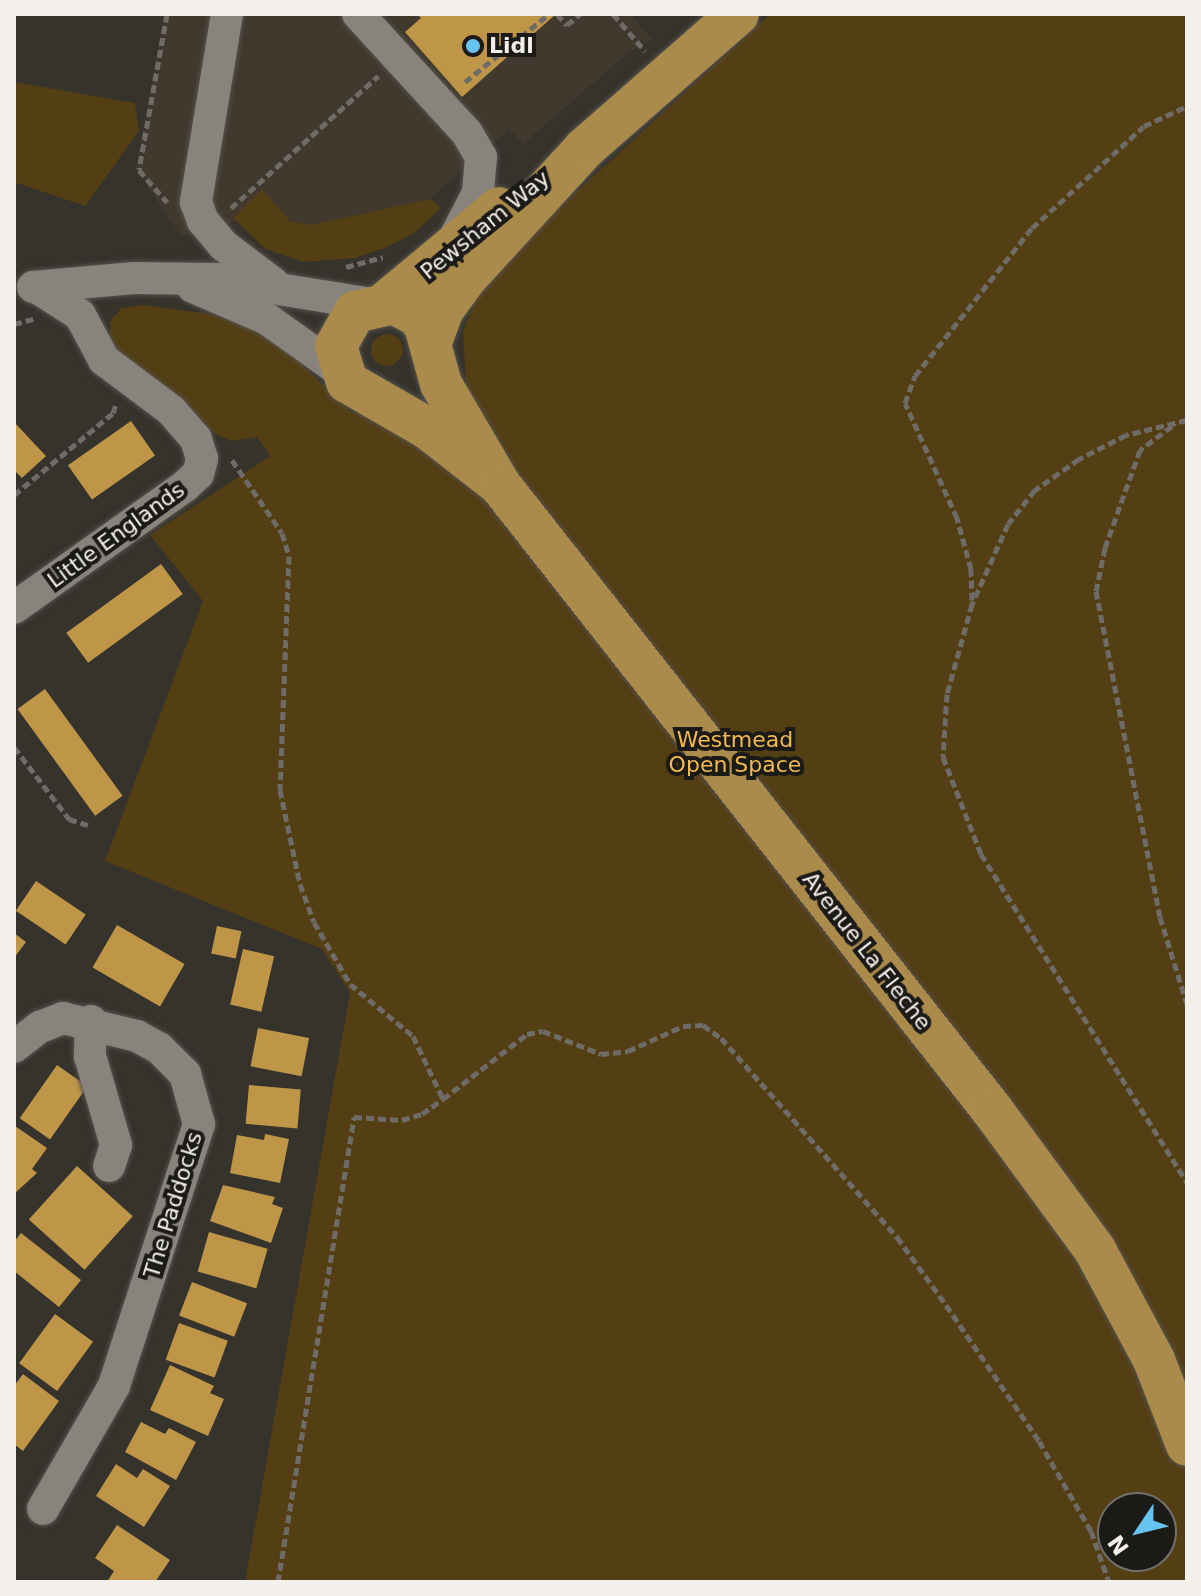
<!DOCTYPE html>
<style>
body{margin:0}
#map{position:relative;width:1201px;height:1596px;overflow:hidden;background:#36322c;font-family:"DejaVu Sans",sans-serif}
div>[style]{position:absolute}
.built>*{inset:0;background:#41392d}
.green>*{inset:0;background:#543e14}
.round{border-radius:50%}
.building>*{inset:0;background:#bf9648;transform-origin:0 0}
.path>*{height:5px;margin-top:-2.5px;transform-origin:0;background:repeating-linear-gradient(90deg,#6f6b66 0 8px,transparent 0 12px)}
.roads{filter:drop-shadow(0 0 2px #55524c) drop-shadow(0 0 2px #55524c)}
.minor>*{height:32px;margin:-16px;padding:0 16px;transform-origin:16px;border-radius:16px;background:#88837c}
.major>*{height:42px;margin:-21px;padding:0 21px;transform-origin:21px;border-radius:21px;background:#aa8b4c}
.dots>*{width:22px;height:22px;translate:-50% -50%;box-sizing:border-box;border:4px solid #1c1a17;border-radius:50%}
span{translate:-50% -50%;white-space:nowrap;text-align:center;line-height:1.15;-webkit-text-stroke:8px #1c1a17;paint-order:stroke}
.poi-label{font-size:22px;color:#f3f0ec;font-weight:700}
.left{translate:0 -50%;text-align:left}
.street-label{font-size:22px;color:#f3f0ec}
.park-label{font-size:22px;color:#f1b94e}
.frame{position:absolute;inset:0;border:16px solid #f3f0ec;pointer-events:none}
.north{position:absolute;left:1097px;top:1492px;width:80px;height:80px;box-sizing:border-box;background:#1c1a17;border:2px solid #72706c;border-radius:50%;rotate:235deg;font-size:22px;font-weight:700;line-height:32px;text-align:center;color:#f3f0ec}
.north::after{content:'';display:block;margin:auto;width:28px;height:36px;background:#67c4f0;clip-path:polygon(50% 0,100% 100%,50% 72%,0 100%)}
</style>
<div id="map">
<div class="built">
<i style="clip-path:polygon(164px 14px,631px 14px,652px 39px,628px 53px,523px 144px,509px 129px,426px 202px,311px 225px,290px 221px,266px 194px,235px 222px,181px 236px,136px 169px)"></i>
</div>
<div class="green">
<i style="clip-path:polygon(evenodd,770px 14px,1187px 14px,1187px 1582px,245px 1582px,350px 993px,322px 949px,105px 861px,203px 601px,150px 535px,270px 456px,257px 437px,233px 441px,219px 436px,127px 365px,110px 342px,110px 322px,121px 308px,141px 305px,211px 314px,256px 330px,298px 361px,349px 410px,412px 434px,466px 384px,463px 331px,477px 296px,534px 231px,770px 14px,1113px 1508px,1161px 1508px,1161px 1556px,1113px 1556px,1113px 1508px)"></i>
<i style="clip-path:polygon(14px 82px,135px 103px,139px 131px,85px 206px,14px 182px)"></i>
<i style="clip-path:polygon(262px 189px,290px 221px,311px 225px,431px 199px,441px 208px,413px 234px,387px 247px,355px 258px,304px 262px,265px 249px,233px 218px)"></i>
<i class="round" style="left:371px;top:334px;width:32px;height:32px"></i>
</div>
<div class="building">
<i style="clip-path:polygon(417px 14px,556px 14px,462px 97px,405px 32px,421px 18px)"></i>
<i style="left:131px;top:421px;width:42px;height:77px;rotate:55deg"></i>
<i style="clip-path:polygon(14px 422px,46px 456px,22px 478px,14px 470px)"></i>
<i style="left:161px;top:564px;width:37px;height:117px;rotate:54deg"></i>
<i style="left:45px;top:689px;width:132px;height:34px;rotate:54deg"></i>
<i style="left:36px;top:881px;width:60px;height:36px;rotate:34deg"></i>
<i style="left:117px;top:925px;width:78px;height:49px;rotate:30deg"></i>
<i style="left:217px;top:926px;width:25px;height:28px;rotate:12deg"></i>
<i style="clip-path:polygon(14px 933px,26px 942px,14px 958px)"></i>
<i style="left:243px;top:949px;width:32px;height:57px;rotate:13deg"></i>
<i style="left:258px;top:1028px;width:52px;height:39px;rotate:11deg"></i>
<i style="left:57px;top:1065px;width:37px;height:65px;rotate:35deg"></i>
<i style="left:249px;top:1085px;width:52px;height:39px;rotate:5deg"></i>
<i style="clip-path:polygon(15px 1126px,47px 1148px,32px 1169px,37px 1173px,14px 1194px)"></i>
<i style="clip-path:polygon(265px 1134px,289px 1139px,280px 1183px,230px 1173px,237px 1135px,264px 1140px)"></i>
<i style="left:77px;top:1166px;width:75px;height:72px;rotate:42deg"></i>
<i style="clip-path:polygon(223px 1185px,275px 1197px,272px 1204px,283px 1208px,271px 1243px,210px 1221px)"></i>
<i style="left:209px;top:1232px;width:61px;height:41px;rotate:16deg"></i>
<i style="clip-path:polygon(21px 1233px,81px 1280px,59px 1307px,14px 1271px,14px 1242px)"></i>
<i style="left:192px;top:1282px;width:59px;height:36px;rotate:21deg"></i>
<i style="left:55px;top:1314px;width:47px;height:61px;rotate:36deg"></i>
<i style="left:179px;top:1323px;width:52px;height:39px;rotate:20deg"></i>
<i style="clip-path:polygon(170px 1365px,214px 1386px,210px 1393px,224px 1399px,208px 1436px,150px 1410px)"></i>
<i style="clip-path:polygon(23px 1374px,59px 1401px,23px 1451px,14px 1444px,14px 1386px)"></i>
<i style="clip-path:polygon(141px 1422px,165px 1434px,169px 1428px,196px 1442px,176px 1480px,125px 1452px)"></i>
<i style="clip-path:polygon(116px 1464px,137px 1478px,143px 1469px,170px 1486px,144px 1527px,96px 1496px)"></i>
<i style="clip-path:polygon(117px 1525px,170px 1560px,155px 1582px,107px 1582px,114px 1571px,95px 1558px)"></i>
</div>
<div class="path">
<i style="left:167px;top:14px;width:158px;rotate:100.2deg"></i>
<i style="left:139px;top:170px;width:43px;rotate:48.8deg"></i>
<i style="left:557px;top:14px;width:15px;rotate:48deg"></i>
<i style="left:567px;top:25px;width:17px;rotate:-40deg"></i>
<i style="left:613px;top:14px;width:49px;rotate:49.1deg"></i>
<i style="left:465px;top:82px;width:108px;rotate:-39deg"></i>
<i style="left:231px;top:208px;width:198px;rotate:-41.9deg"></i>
<i style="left:346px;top:267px;width:38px;rotate:-15deg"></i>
<i style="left:14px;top:324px;width:20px;rotate:-15deg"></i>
<i style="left:1187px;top:420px;width:63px;rotate:166.2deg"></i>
<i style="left:1126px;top:435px;width:53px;rotate:152.9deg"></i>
<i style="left:1079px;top:459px;width:54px;rotate:144.8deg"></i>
<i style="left:1035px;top:490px;width:43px;rotate:128.5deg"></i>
<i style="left:1008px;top:524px;width:88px;rotate:114.2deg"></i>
<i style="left:972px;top:604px;width:93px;rotate:105.5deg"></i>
<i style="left:947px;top:694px;width:63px;rotate:93.6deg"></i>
<i style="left:943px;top:757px;width:104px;rotate:68.6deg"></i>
<i style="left:981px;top:854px;width:388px;rotate:57.9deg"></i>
<i style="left:1172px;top:426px;width:40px;rotate:143deg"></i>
<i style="left:1140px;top:450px;width:104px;rotate:109.7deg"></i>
<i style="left:1105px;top:548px;width:44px;rotate:101.8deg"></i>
<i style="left:1096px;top:591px;width:332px;rotate:78.9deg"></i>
<i style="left:1160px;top:917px;width:91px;rotate:72.8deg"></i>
<i style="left:232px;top:460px;width:88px;rotate:55.6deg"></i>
<i style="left:282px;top:533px;width:24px;rotate:73deg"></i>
<i style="left:289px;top:556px;width:234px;rotate:92.2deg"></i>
<i style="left:280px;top:790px;width:96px;rotate:78deg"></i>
<i style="left:300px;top:884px;width:40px;rotate:69.8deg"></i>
<i style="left:314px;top:922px;width:72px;rotate:59.9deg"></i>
<i style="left:350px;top:984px;width:82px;rotate:39.5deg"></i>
<i style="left:413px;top:1036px;width:70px;rotate:64.5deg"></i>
<i style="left:443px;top:1099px;width:106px;rotate:-37.7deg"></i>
<i style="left:527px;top:1034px;width:16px;rotate:-11deg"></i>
<i style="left:543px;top:1031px;width:62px;rotate:21.6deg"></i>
<i style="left:601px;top:1054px;width:27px;rotate:-6deg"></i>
<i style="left:628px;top:1051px;width:60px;rotate:-24.4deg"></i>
<i style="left:683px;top:1026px;width:20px;rotate:-3deg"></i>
<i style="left:703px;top:1025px;width:22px;rotate:36deg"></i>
<i style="left:721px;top:1038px;width:266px;rotate:48.5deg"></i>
<i style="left:897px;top:1237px;width:84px;rotate:54.2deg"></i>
<i style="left:946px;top:1305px;width:165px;rotate:55.6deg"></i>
<i style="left:1039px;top:1441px;width:104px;rotate:60deg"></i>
<i style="left:1091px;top:1531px;width:54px;rotate:70.6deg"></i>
<i style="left:14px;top:495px;width:129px;rotate:-39.6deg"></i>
<i style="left:113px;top:413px;width:9px;rotate:-72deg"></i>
<i style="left:972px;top:600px;width:31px;rotate:-92deg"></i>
<i style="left:971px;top:569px;width:53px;rotate:-105.4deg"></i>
<i style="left:957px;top:518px;width:126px;rotate:-114.3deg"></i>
<i style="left:905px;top:403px;width:29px;rotate:-70deg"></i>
<i style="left:915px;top:376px;width:189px;rotate:-51.7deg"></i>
<i style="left:1032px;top:228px;width:151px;rotate:-42.3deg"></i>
<i style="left:1144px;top:126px;width:47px;rotate:-24.9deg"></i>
<i style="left:14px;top:747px;width:91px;rotate:52.6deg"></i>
<i style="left:69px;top:819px;width:20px;rotate:18deg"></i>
<i style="left:278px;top:1582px;width:471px;rotate:-80.7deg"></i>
<i style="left:354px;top:1117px;width:48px;rotate:3.6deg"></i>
<i style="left:402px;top:1120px;width:21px;rotate:-17deg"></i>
<i style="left:422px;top:1114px;width:26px;rotate:-36deg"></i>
</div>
<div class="roads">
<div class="minor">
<i style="left:227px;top:14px;width:191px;rotate:99.4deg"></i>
<i style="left:196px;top:202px;width:20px;rotate:70deg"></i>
<i style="left:203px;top:221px;width:31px;rotate:50deg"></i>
<i style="left:223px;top:245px;width:63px;rotate:37.2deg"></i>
<i style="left:358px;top:14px;width:161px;rotate:47.5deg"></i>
<i style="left:467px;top:133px;width:28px;rotate:60deg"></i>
<i style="left:481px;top:157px;width:36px;rotate:95deg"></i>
<i style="left:478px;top:193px;width:52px;rotate:117.6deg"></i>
<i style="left:33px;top:287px;width:101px;rotate:-5.1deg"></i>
<i style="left:134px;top:278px;width:83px;rotate:0.7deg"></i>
<i style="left:217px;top:279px;width:157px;rotate:9.2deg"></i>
<i style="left:193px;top:287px;width:81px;rotate:23.4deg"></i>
<i style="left:267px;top:319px;width:90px;rotate:35.5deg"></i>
<i style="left:14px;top:608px;width:210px;rotate:-35.5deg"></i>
<i style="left:185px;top:486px;width:18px;rotate:-43deg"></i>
<i style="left:198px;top:474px;width:16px;rotate:-75deg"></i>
<i style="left:202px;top:459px;width:21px;rotate:-107deg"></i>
<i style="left:196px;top:439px;width:37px;rotate:-131deg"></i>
<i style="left:172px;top:411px;width:85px;rotate:-143.1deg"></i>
<i style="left:104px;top:360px;width:51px;rotate:-118.1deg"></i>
<i style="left:80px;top:315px;width:52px;rotate:-147.5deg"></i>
<i style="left:91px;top:1021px;width:35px;rotate:92deg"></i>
<i style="left:90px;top:1056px;width:93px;rotate:73.7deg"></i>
<i style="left:116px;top:1145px;width:22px;rotate:108deg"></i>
<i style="left:14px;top:1047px;width:33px;rotate:-38deg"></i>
<i style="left:40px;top:1027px;width:25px;rotate:-21deg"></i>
<i style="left:63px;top:1018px;width:76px;rotate:13.7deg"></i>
<i style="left:137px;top:1036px;width:25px;rotate:29deg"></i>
<i style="left:159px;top:1048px;width:37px;rotate:45deg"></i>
<i style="left:185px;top:1074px;width:52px;rotate:74.4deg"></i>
<i style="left:199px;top:1124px;width:275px;rotate:108deg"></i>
<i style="left:114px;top:1386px;width:142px;rotate:120deg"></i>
</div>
<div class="major">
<i style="left:385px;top:303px;width:148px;rotate:-39.8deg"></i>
<i style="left:431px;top:342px;width:33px;rotate:-70deg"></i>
<i style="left:442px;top:311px;width:39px;rotate:-54deg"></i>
<i style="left:465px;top:279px;width:178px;rotate:-47.5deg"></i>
<i style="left:585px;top:148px;width:203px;rotate:-41.2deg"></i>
<i style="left:500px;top:485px;width:93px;rotate:-142deg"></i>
<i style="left:427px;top:428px;width:92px;rotate:-150.1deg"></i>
<i style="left:347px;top:382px;width:38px;rotate:-107deg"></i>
<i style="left:336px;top:346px;width:39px;rotate:-61deg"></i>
<i style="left:355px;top:312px;width:39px;rotate:-13deg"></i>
<i style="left:393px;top:303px;width:27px;rotate:27deg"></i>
<i style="left:417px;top:315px;width:14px;rotate:54deg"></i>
<i style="left:425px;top:326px;width:60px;rotate:74.6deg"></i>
<i style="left:441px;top:384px;width:117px;rotate:59.7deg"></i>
<i style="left:500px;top:485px;width:797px;rotate:51.78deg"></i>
<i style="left:993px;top:1111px;width:172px;rotate:53.7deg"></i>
<i style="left:1095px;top:1250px;width:125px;rotate:61.8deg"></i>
<i style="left:1154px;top:1360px;width:91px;rotate:68.8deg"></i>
</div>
</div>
<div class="dots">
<i style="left:473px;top:46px;background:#67c4f0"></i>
</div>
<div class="poi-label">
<span class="left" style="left:489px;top:46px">Lidl</span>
</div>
<div class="street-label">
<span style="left:485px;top:225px;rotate:-39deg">Pewsham Way</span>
<span style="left:116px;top:535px;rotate:-36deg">Little Englands</span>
<span style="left:867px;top:951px;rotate:52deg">Avenue La Fleche</span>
<span style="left:173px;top:1205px;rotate:-73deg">The Paddocks</span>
</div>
<div class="park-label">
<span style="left:735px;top:752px">Westmead<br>Open Space</span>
</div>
<div class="frame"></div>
<div class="north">N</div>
</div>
